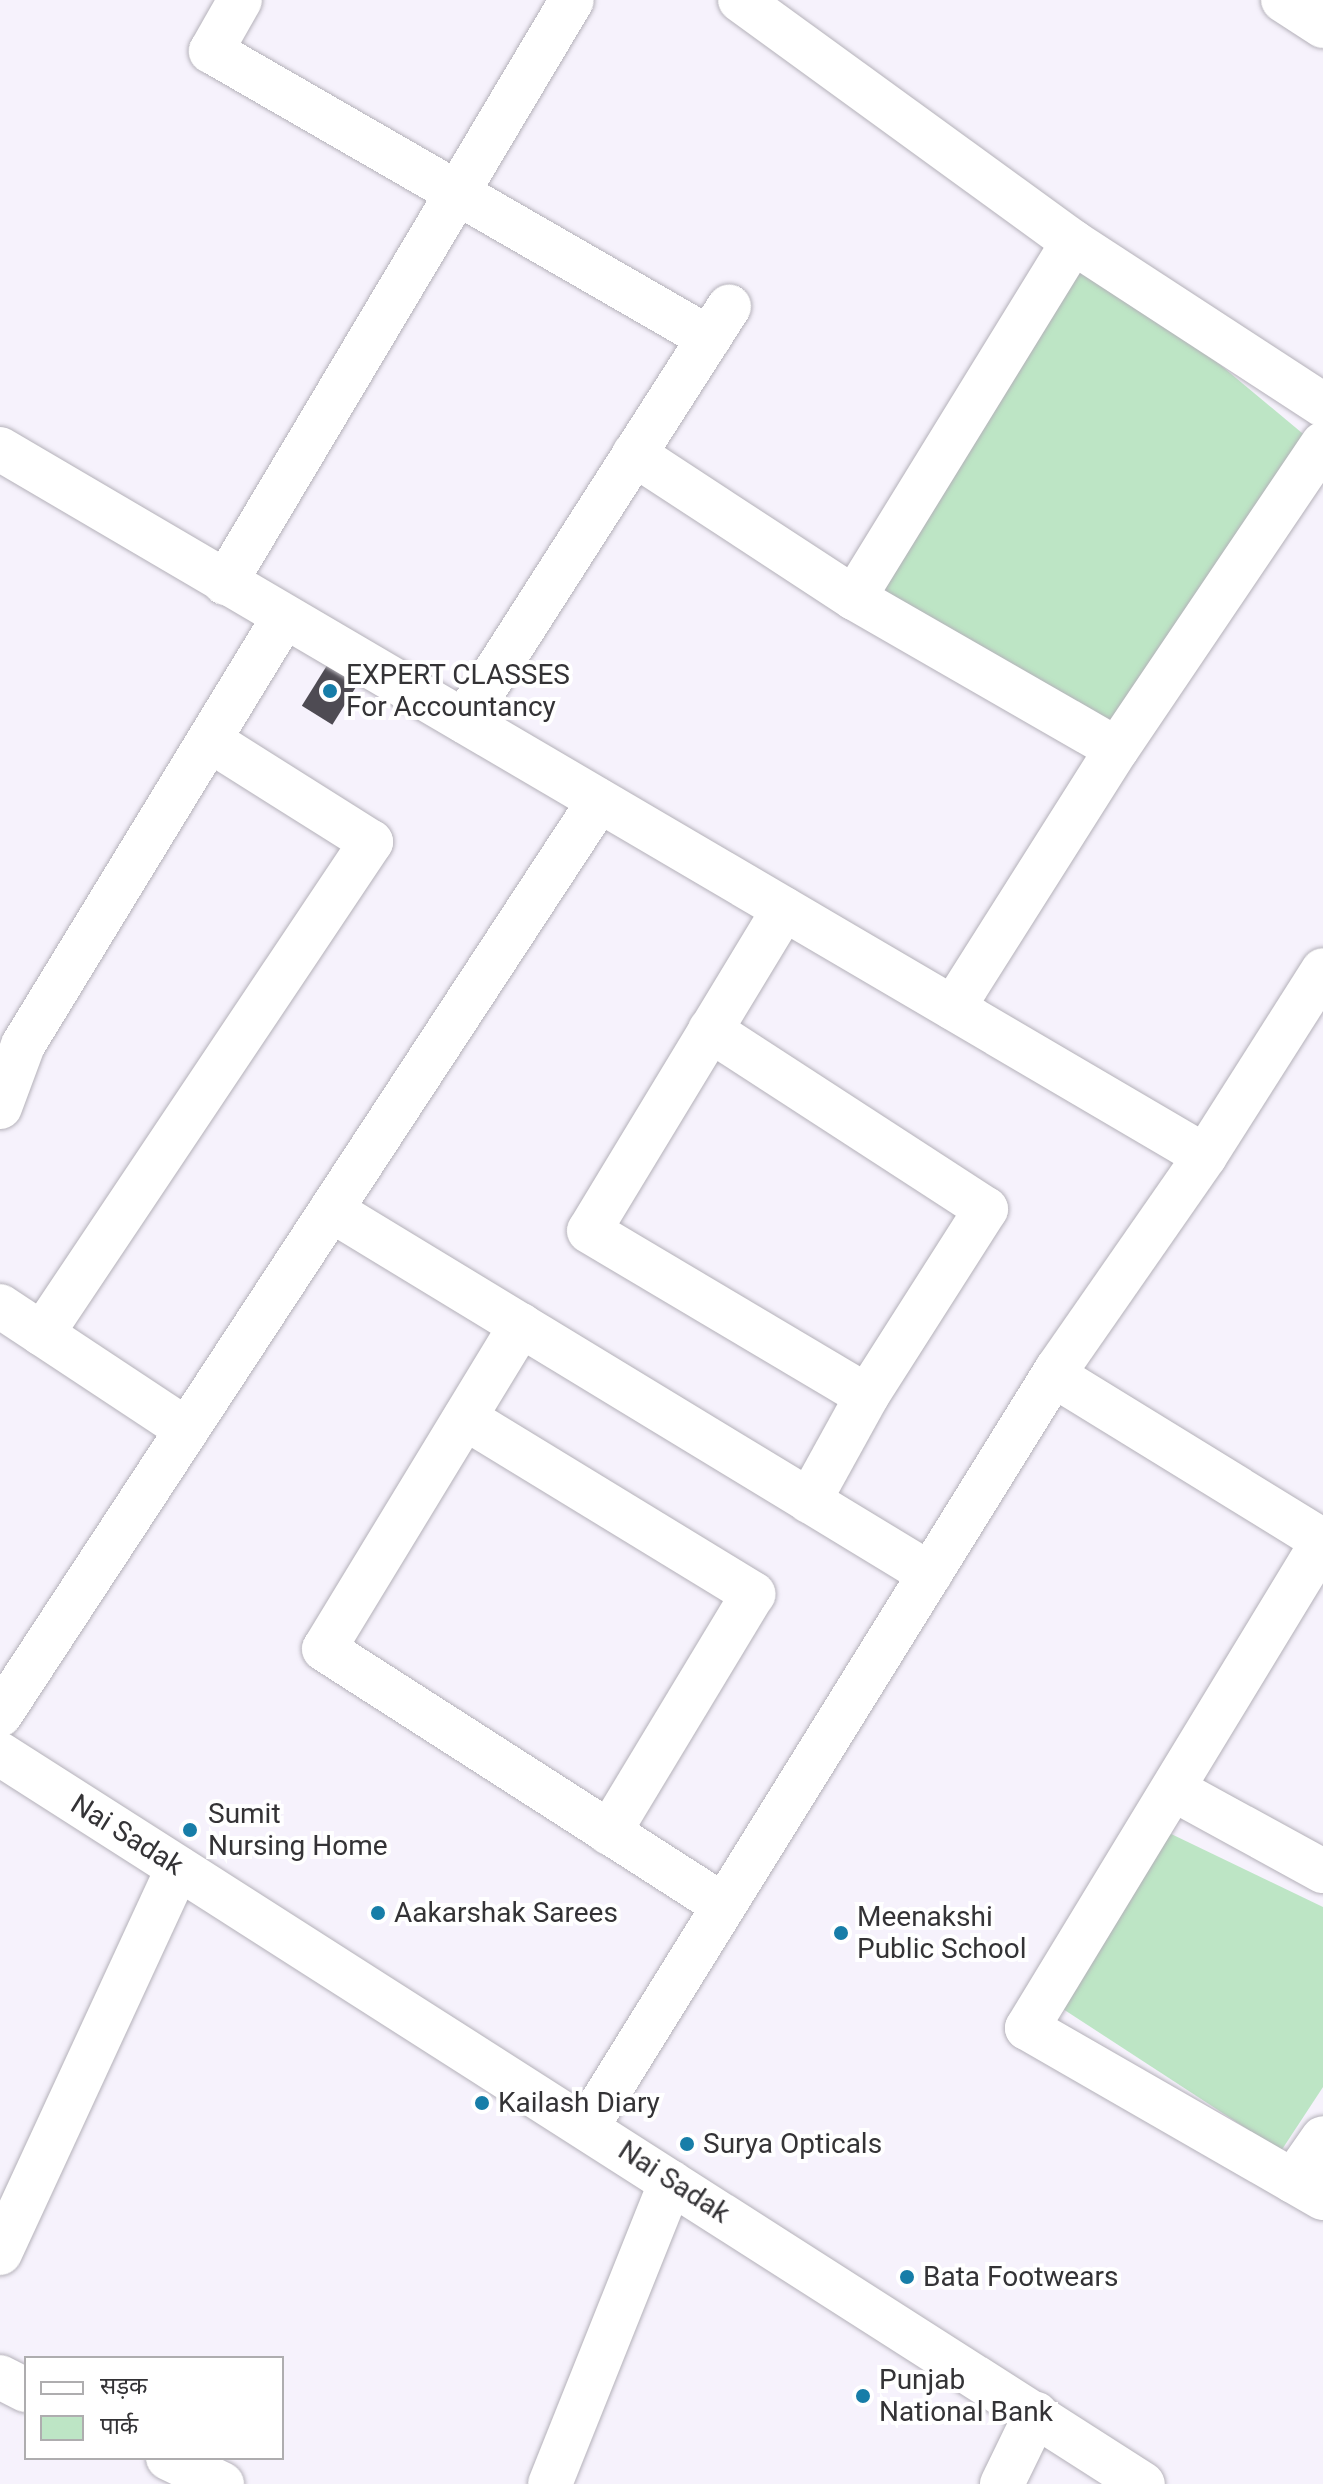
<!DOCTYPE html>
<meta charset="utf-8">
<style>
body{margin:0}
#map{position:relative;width:1323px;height:2484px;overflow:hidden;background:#f6f2fc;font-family:Roboto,"Noto Sans Devanagari",sans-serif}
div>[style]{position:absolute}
.green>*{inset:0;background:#bde5c5}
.building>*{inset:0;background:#4e4b53;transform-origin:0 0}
.roads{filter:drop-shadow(0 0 2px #b4b1b9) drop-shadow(0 0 2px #b4b1b9)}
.street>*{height:44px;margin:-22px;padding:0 22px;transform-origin:22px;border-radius:22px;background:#fff}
.secondary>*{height:44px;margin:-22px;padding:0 22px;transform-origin:22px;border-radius:22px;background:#fff}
.dots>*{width:22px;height:22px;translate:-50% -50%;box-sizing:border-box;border:4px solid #fff;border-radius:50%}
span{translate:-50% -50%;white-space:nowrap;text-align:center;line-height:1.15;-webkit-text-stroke:8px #fff;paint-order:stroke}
.poi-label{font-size:28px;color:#343336}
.left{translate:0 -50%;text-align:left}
.street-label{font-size:28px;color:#343336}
.legend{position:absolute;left:24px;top:2356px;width:260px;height:104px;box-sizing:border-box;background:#fff;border:2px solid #aeadaf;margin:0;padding:10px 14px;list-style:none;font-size:24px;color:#343336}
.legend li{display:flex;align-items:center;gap:16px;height:40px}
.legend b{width:40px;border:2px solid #aeadaf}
</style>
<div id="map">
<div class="green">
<i style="clip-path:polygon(1073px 242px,1320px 448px,1117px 749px,854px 598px)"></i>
<i style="clip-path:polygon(1165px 1831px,1323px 1907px,1323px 2087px,1281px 2151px,1063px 2009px)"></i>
</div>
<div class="building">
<i style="left:331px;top:659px;width:36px;height:55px;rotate:32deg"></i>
</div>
<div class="roads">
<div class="street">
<i style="left:240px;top:0;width:59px;rotate:119.6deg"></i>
<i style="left:211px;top:51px;width:575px;rotate:29.96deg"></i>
<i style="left:740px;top:0;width:412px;rotate:36deg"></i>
<i style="left:1073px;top:242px;width:298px;rotate:33.1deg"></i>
<i style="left:1283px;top:0;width:48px;rotate:33deg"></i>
<i style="left:1073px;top:242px;width:418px;rotate:121.6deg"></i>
<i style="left:854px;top:598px;width:303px;rotate:29.9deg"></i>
<i style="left:0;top:449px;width:1397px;rotate:30.4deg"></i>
<i style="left:634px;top:454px;width:263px;rotate:33.2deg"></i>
<i style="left:225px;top:583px;width:678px;rotate:-59.24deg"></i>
<i style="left:464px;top:721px;width:492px;rotate:-57.4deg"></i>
<i style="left:784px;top:909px;width:376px;rotate:121.2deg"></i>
<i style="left:589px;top:1231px;width:323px;rotate:30.7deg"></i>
<i style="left:867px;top:1396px;width:120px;rotate:118.9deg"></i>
<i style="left:953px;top:1008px;width:307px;rotate:-57.7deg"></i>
<i style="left:1117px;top:749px;width:368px;rotate:-56deg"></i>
<i style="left:710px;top:1030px;width:329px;rotate:33deg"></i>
<i style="left:986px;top:1209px;width:222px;rotate:122.5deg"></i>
<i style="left:0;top:1107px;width:66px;rotate:-69.6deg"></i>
<i style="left:23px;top:1045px;width:501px;rotate:-58.62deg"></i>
<i style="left:331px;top:1210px;width:701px;rotate:31.29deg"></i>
<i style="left:0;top:1306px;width:224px;rotate:33.5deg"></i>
<i style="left:521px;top:1325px;width:379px;rotate:121.3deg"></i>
<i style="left:324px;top:1649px;width:475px;rotate:32.7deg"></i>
<i style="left:42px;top:1334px;width:592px;rotate:-56.23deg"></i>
<i style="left:371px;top:842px;width:191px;rotate:-147.8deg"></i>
<i style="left:1057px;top:1369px;width:19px;rotate:54deg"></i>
<i style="left:1068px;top:1384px;width:299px;rotate:31.6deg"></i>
<i style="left:465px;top:1418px;width:338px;rotate:31.4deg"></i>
<i style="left:753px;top:1594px;width:279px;rotate:121.1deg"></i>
<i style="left:1323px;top:1541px;width:570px;rotate:121.29deg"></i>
<i style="left:1027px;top:2028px;width:341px;rotate:29.9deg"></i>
<i style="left:0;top:1715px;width:1093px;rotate:-56.76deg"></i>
<i style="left:1173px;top:1789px;width:171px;rotate:28.7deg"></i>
<i style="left:588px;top:2125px;width:890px;rotate:-58.19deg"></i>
<i style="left:1057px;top:1369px;width:259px;rotate:-55.2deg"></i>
<i style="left:1205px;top:1156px;width:220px;rotate:-57.6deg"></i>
<i style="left:1293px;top:2181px;width:52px;rotate:-55.1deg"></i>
<i style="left:0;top:2253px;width:424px;rotate:-65.2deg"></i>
<i style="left:0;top:2377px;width:29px;rotate:27deg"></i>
<i style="left:168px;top:2458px;width:60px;rotate:25.7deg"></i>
<i style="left:550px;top:2484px;width:325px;rotate:-68.2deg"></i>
<i style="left:1002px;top:2484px;width:78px;rotate:-64.1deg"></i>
</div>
<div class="secondary">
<i style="left:0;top:1754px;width:1356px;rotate:32.57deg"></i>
</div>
</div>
<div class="dots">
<i style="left:330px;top:691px;background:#177da8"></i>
<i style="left:190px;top:1830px;background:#177da8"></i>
<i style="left:378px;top:1913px;background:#177da8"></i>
<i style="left:841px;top:1933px;background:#177da8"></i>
<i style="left:482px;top:2103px;background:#177da8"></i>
<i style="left:687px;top:2144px;background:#177da8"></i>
<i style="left:907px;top:2277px;background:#177da8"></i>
<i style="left:863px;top:2396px;background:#177da8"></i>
</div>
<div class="poi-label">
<span class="left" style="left:346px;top:691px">EXPERT CLASSES<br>For Accountancy</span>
<span class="left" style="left:208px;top:1830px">Sumit<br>Nursing Home</span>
<span class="left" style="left:394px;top:1913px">Aakarshak Sarees</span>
<span class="left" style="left:857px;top:1933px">Meenakshi<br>Public School</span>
<span class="left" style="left:498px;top:2103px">Kailash Diary</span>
<span class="left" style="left:703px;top:2144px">Surya Opticals</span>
<span class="left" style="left:923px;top:2277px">Bata Footwears</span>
<span class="left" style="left:879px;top:2396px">Punjab<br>National Bank</span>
</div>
<div class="street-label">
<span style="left:127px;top:1835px;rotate:32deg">Nai Sadak</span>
<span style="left:674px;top:2182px;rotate:33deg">Nai Sadak</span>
</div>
<ul class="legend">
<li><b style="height:10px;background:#fff"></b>सड़क</li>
<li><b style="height:22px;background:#bde5c5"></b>पार्क</li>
</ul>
</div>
